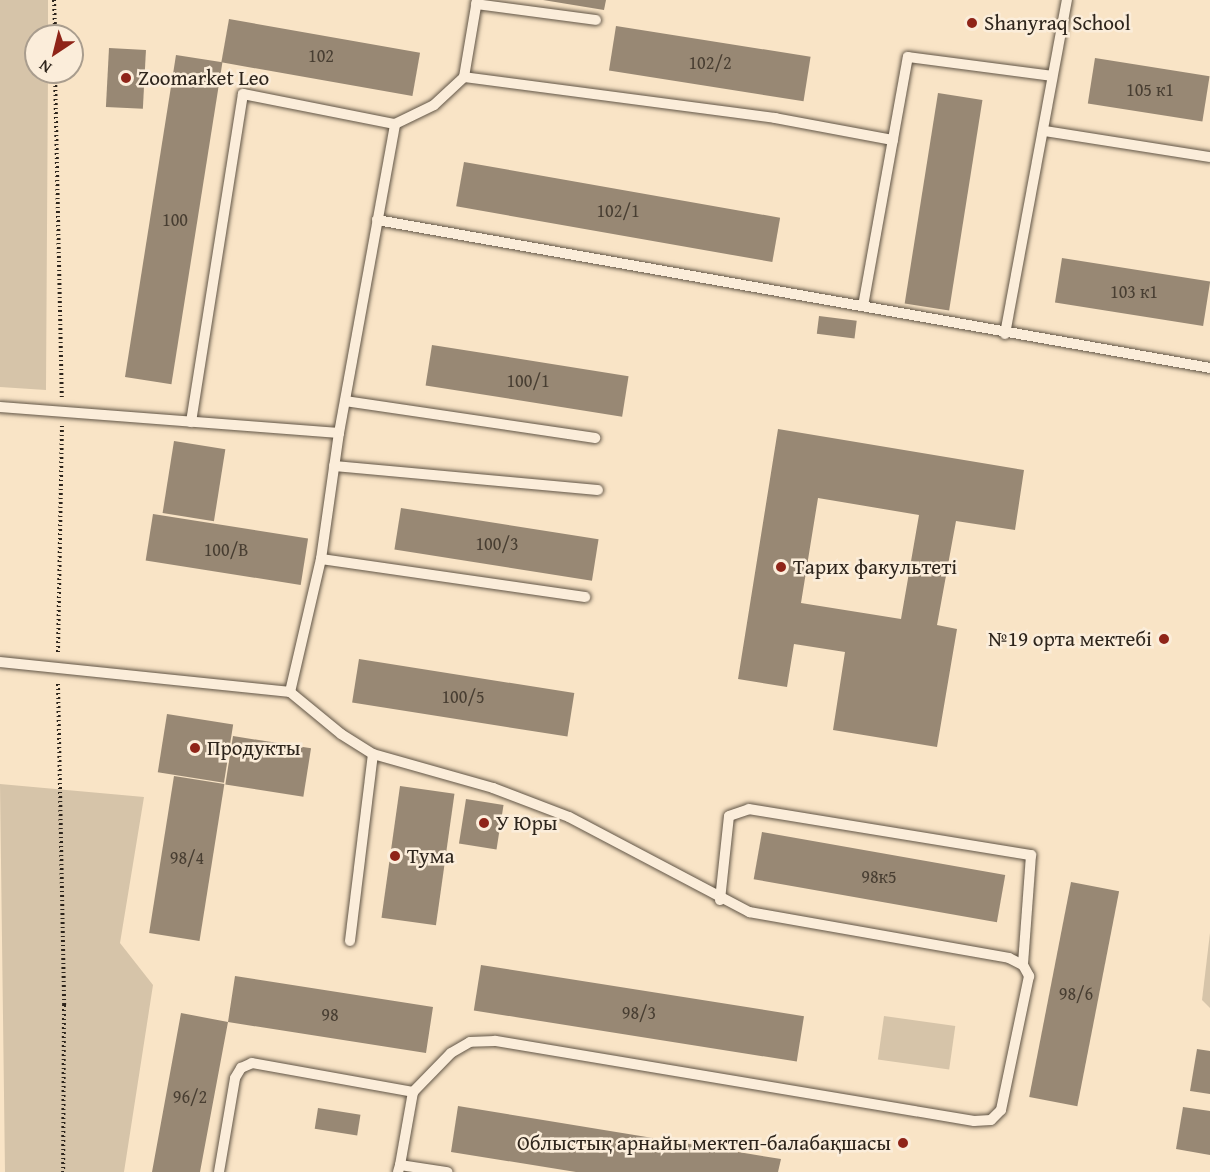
<!DOCTYPE html>
<meta charset="utf-8">
<style>
body{margin:0}
#map{position:relative;width:1210px;height:1172px;overflow:hidden;background:#f9e4c6;font-family:"Gentium Book Plus",serif}
div>[style]{position:absolute}
.green>*{inset:0;background:#d6c4a9;transform-origin:0 0}
.building>*{inset:0;background:#988874;transform-origin:0 0}
.path>*{height:4px;margin-top:-2px;transform-origin:0;background:repeating-linear-gradient(90deg,#2e251c 0 1.5px,transparent 0 4.5px)}
.roads{filter:drop-shadow(0 0 2px #615546) drop-shadow(0 0 2px #615546)}
.service>*{height:10px;margin:-5px;padding:0 5px;transform-origin:5px;border-radius:5px;background:#fbedda}
.dots>*{width:16px;height:16px;translate:-50% -50%;box-sizing:border-box;border:3px solid #fbedda;border-radius:50%}
span{translate:-50% -50%;white-space:nowrap;text-align:center;line-height:1.15;-webkit-text-stroke:5px #fbedda;paint-order:stroke}
.number-label{font-size:18px;color:#483e32}
.number-label span{-webkit-text-stroke-width:0}
.poi-label{font-size:21px;color:#2e251c}
.left{translate:0 -50%;text-align:left}
.right{translate:-100% -50%;text-align:right}
.north{position:absolute;left:24px;top:24px;width:60px;height:60px;box-sizing:border-box;background:#fbedda;border:2px solid #a99d8e;border-radius:50%;rotate:215deg;font-size:16px;font-weight:700;line-height:24px;text-align:center;color:#2e251c}
.north::after{content:'';display:block;margin:auto;width:21px;height:27px;background:#8f2418;clip-path:polygon(50% 0,100% 100%,50% 72%,0 100%)}
</style>
<div id="map">
<div class="green">
<i style="clip-path:polygon(0 0,48px 0,48px 36px,36px 36px,36px 72px,48px 72px,46px 390px,0 387px)"></i>
<i style="clip-path:polygon(0 784px,144px 797px,120px 943px,153px 985px,124px 1172px,5px 1172px)"></i>
<i style="clip-path:polygon(1210px 933px,1210px 1008px,1202px 1000px)"></i>
<i style="left:884px;top:1016px;width:72px;height:44px;rotate:8deg"></i>
</div>
<div class="building">
<i style="clip-path:polygon(543px 0,606px 0,604px 10px)"></i>
<i style="left:229px;top:19px;width:194px;height:44px;rotate:10deg"></i>
<i style="left:616px;top:26px;width:197px;height:45px;rotate:9deg"></i>
<i style="left:109px;top:48px;width:37px;height:59px;rotate:3deg"></i>
<i style="left:176px;top:55px;width:47px;height:326px;rotate:9deg"></i>
<i style="left:1095px;top:58px;width:116px;height:46px;rotate:9deg"></i>
<i style="left:938px;top:93px;width:45px;height:213px;rotate:9deg"></i>
<i style="left:464px;top:162px;width:321px;height:45px;rotate:10deg"></i>
<i style="left:1062px;top:258px;width:150px;height:45px;rotate:9deg"></i>
<i style="left:819px;top:316px;width:38px;height:18px;rotate:7deg"></i>
<i style="left:432px;top:345px;width:199px;height:41px;rotate:9deg"></i>
<i style="clip-path:polygon(evenodd,778px 429px,1024px 470px,1015px 530px,956px 521px,937px 625px,957px 629px,937px 747px,833px 730px,845px 652px,794px 644px,787px 687px,738px 679px,778px 429px,818px 498px,919px 515px,901px 619px,801px 603px,818px 498px)"></i>
<i style="left:174px;top:441px;width:52px;height:73px;rotate:9deg"></i>
<i style="left:401px;top:508px;width:200px;height:42px;rotate:9deg"></i>
<i style="left:153px;top:514px;width:157px;height:47px;rotate:9deg"></i>
<i style="left:359px;top:659px;width:218px;height:44px;rotate:9deg"></i>
<i style="left:167px;top:714px;width:67px;height:59px;rotate:9deg"></i>
<i style="left:233px;top:736px;width:79px;height:49px;rotate:9deg"></i>
<i style="left:174px;top:776px;width:51px;height:159px;rotate:9deg"></i>
<i style="left:400px;top:786px;width:55px;height:133px;rotate:8deg"></i>
<i style="left:466px;top:799px;width:38px;height:45px;rotate:9deg"></i>
<i style="left:762px;top:832px;width:247px;height:48px;rotate:10deg"></i>
<i style="left:1071px;top:882px;width:49px;height:219px;rotate:11deg"></i>
<i style="left:481px;top:965px;width:327px;height:46px;rotate:9deg"></i>
<i style="clip-path:polygon(235px 976px,433px 1007px,426px 1053px,228px 1022px,200px 1172px,152px 1172px,181px 1013px,228px 1022px)"></i>
<i style="clip-path:polygon(1197px 1049px,1210px 1051px,1210px 1094px,1190px 1091px)"></i>
<i style="clip-path:polygon(458px 1106px,781px 1159px,778px 1172px,576px 1172px,451px 1152px)"></i>
<i style="clip-path:polygon(1183px 1107px,1210px 1111px,1210px 1155px,1176px 1149px)"></i>
<i style="left:318px;top:1108px;width:43px;height:21px;rotate:9deg"></i>
</div>
<div class="path">
<i style="left:54px;top:0;width:36px;rotate:88deg"></i>
<i style="left:55px;top:72px;width:325px;rotate:88.8deg"></i>
<i style="left:58px;top:652px;width:226px;rotate:-89deg"></i>
<i style="left:58px;top:684px;width:321px;rotate:88.9deg"></i>
<i style="left:64px;top:1005px;width:167px;rotate:90.3deg"></i>
</div>
<div class="roads">
<div class="service">
<i style="left:476px;top:4px;width:121px;rotate:7.6deg"></i>
<i style="left:464px;top:77px;width:314px;rotate:7.5deg"></i>
<i style="left:775px;top:118px;width:120px;rotate:10.6deg"></i>
<i style="left:1045px;top:131px;width:167px;rotate:9deg"></i>
<i style="left:377px;top:220px;width:846px;rotate:10.07deg"></i>
<i style="left:863px;top:306px;width:253px;rotate:-79.8deg"></i>
<i style="left:908px;top:57px;width:145px;rotate:7.5deg"></i>
<i style="left:1005px;top:334px;width:340px;rotate:-79.5deg"></i>
<i style="left:345px;top:401px;width:253px;rotate:8.4deg"></i>
<i style="left:0;top:407px;width:340px;rotate:4.4deg"></i>
<i style="left:191px;top:422px;width:332px;rotate:-81deg"></i>
<i style="left:243px;top:94px;width:155px;rotate:11.2deg"></i>
<i style="left:334px;top:466px;width:265px;rotate:5.2deg"></i>
<i style="left:321px;top:559px;width:267px;rotate:8.2deg"></i>
<i style="left:0;top:662px;width:292px;rotate:5.9deg"></i>
<i style="left:290px;top:692px;width:137px;rotate:-76.9deg"></i>
<i style="left:321px;top:559px;width:127px;rotate:-81.9deg"></i>
<i style="left:339px;top:433px;width:314px;rotate:-79.7deg"></i>
<i style="left:395px;top:124px;width:43px;rotate:-26deg"></i>
<i style="left:434px;top:105px;width:41px;rotate:-43deg"></i>
<i style="left:464px;top:77px;width:78px;rotate:-80.4deg"></i>
<i style="left:290px;top:692px;width:66px;rotate:39.5deg"></i>
<i style="left:341px;top:734px;width:38px;rotate:32deg"></i>
<i style="left:373px;top:754px;width:125px;rotate:15.8deg"></i>
<i style="left:493px;top:788px;width:81px;rotate:20.9deg"></i>
<i style="left:569px;top:817px;width:204px;rotate:27.8deg"></i>
<i style="left:749px;top:912px;width:264px;rotate:10deg"></i>
<i style="left:1009px;top:958px;width:16px;rotate:27deg"></i>
<i style="left:1023px;top:965px;width:13px;rotate:61deg"></i>
<i style="left:1029px;top:976px;width:137px;rotate:101.8deg"></i>
<i style="left:1001px;top:1110px;width:14px;rotate:135deg"></i>
<i style="left:991px;top:1120px;width:17px;rotate:177deg"></i>
<i style="left:974px;top:1121px;width:486px;rotate:-170.5deg"></i>
<i style="left:495px;top:1041px;width:25px;rotate:178deg"></i>
<i style="left:470px;top:1042px;width:22px;rotate:150deg"></i>
<i style="left:451px;top:1053px;width:54px;rotate:134.3deg"></i>
<i style="left:720px;top:900px;width:84px;rotate:-83.9deg"></i>
<i style="left:729px;top:816px;width:21px;rotate:-19deg"></i>
<i style="left:749px;top:809px;width:286px;rotate:9.3deg"></i>
<i style="left:1031px;top:855px;width:110px;rotate:94.2deg"></i>
<i style="left:350px;top:941px;width:188px;rotate:-83deg"></i>
<i style="left:219px;top:1172px;width:95px;rotate:-80.3deg"></i>
<i style="left:235px;top:1078px;width:12px;rotate:-59deg"></i>
<i style="left:241px;top:1068px;width:12px;rotate:-24deg"></i>
<i style="left:252px;top:1063px;width:164px;rotate:10.2deg"></i>
<i style="left:413px;top:1092px;width:74px;rotate:100.1deg"></i>
<i style="left:398px;top:1172px;width:7px;rotate:-74deg"></i>
<i style="left:400px;top:1165px;width:48px;rotate:8.5deg"></i>
</div>
</div>
<div class="dots">
<i style="left:972px;top:23px;background:#8f2418"></i>
<i style="left:126px;top:78px;background:#8f2418"></i>
<i style="left:781px;top:567px;background:#8f2418"></i>
<i style="left:1164px;top:639px;background:#8f2418"></i>
<i style="left:195px;top:748px;background:#8f2418"></i>
<i style="left:484px;top:823px;background:#8f2418"></i>
<i style="left:395px;top:856px;background:#8f2418"></i>
<i style="left:903px;top:1143px;background:#8f2418"></i>
</div>
<div class="number-label">
<span style="left:321px;top:56px">102</span>
<span style="left:710px;top:63px">102/2</span>
<span style="left:1150px;top:90px">105 к1</span>
<span style="left:618px;top:211px">102/1</span>
<span style="left:175px;top:220px">100</span>
<span style="left:1134px;top:292px">103 к1</span>
<span style="left:528px;top:381px">100/1</span>
<span style="left:497px;top:544px">100/3</span>
<span style="left:226px;top:550px">100/В</span>
<span style="left:463px;top:697px">100/5</span>
<span style="left:187px;top:858px">98/4</span>
<span style="left:879px;top:877px">98к5</span>
<span style="left:1076px;top:994px">98/6</span>
<span style="left:639px;top:1013px">98/3</span>
<span style="left:330px;top:1015px">98</span>
<span style="left:190px;top:1097px">96/2</span>
</div>
<div class="poi-label">
<span class="left" style="left:984px;top:23px">Shanyraq School</span>
<span class="left" style="left:138px;top:78px">Zoomarket Leo</span>
<span class="left" style="left:793px;top:567px">Тарих факультеті</span>
<span class="right" style="left:1152px;top:639px">№19 орта мектебі</span>
<span class="left" style="left:207px;top:748px">Продукты</span>
<span class="left" style="left:496px;top:823px">У Юры</span>
<span class="left" style="left:407px;top:856px">Тума</span>
<span class="right" style="left:891px;top:1143px">Облыстық арнайы мектеп-балабақшасы</span>
</div>
<div class="north">N</div>
</div>
